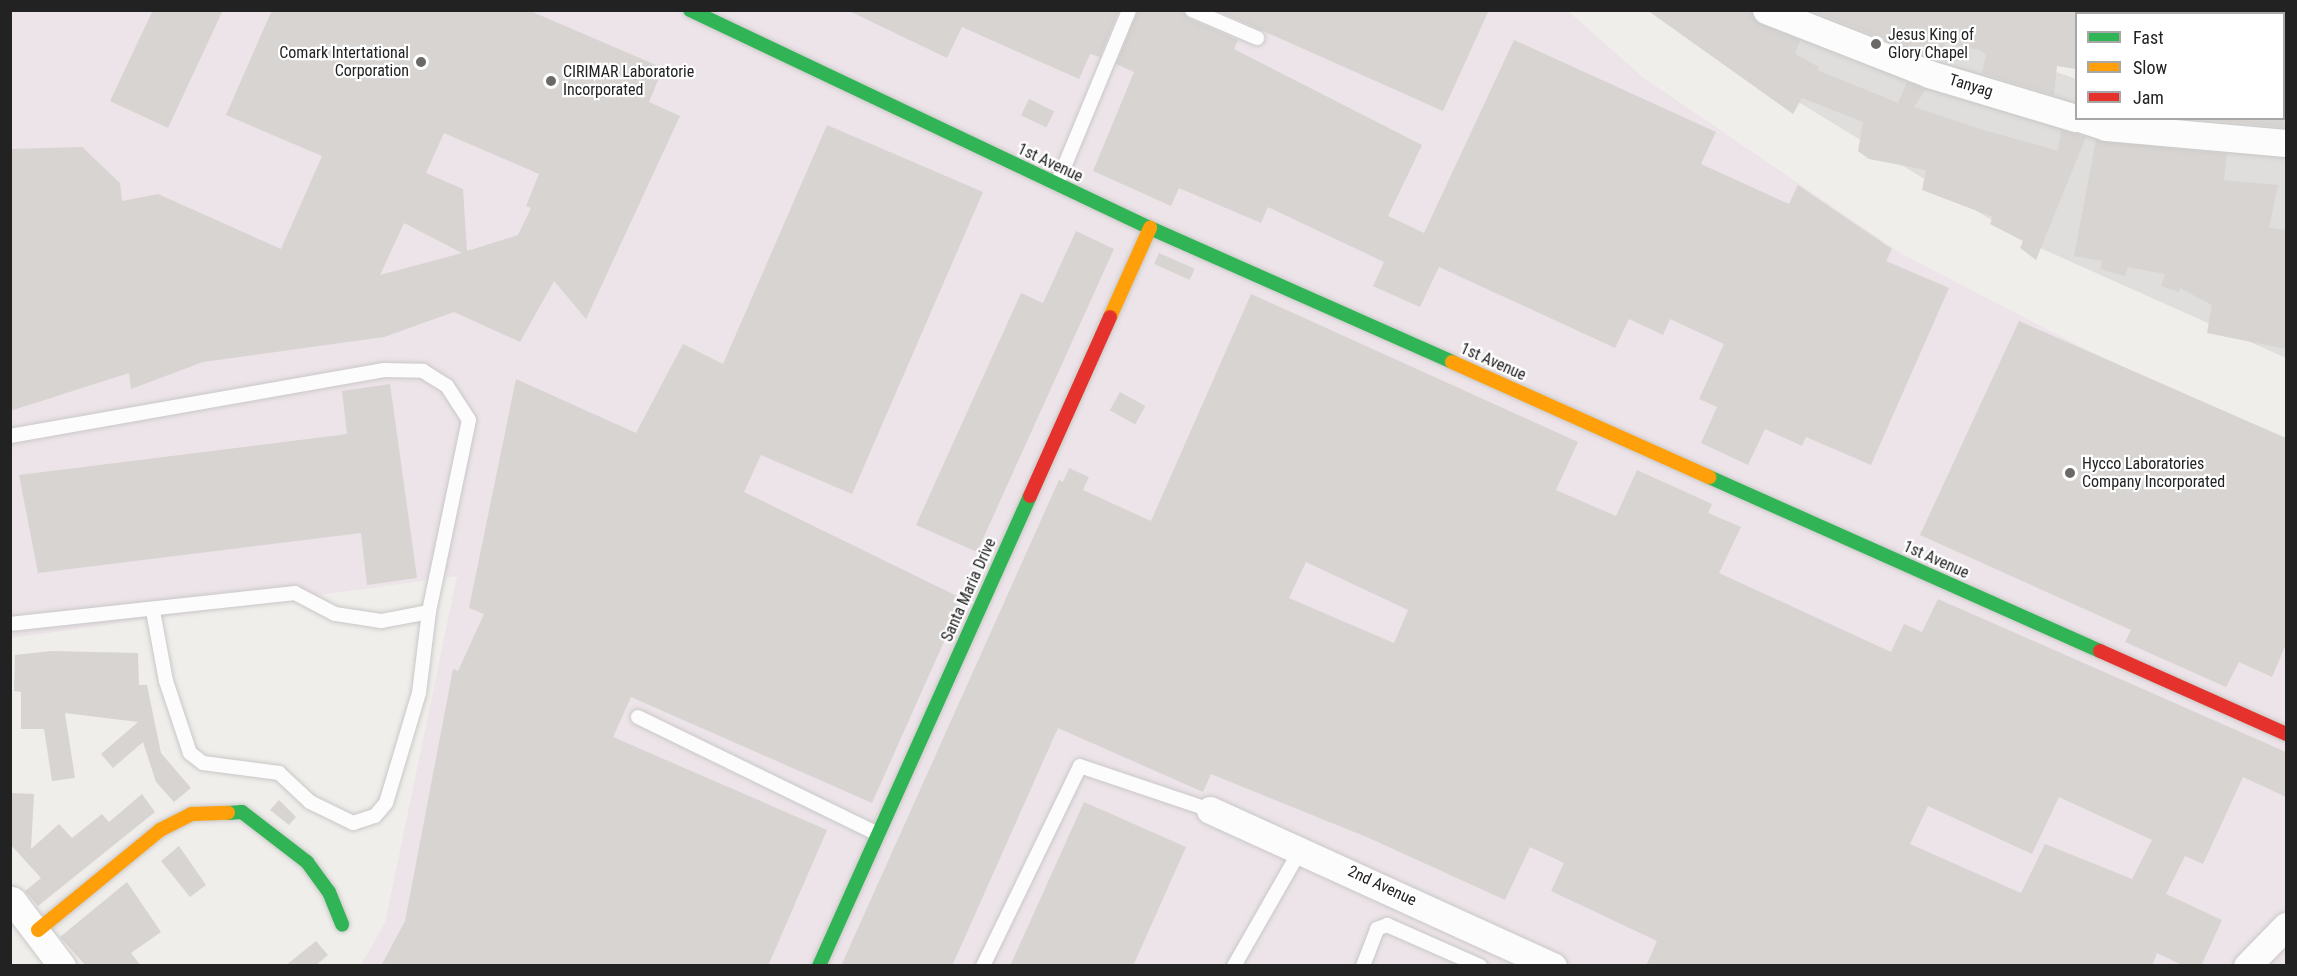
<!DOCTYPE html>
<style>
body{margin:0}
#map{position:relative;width:2297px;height:976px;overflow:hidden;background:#f0eeeb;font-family:"Roboto Condensed",sans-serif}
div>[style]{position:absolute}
.residential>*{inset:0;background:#dfdedc}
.industrial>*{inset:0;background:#ede4e9}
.building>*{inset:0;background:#d7d4d2;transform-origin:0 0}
.roads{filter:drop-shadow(0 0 2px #c9c8c7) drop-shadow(0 0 2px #c9c8c7)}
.lane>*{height:14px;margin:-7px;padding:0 7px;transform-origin:7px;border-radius:7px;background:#fdfcfc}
.street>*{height:27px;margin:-13.5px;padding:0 13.5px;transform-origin:13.5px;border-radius:13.5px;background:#fdfcfc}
.fast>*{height:14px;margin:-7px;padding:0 7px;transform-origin:7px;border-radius:7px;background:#30b455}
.slow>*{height:14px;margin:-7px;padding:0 7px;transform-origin:7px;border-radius:7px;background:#ff9f0a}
.jam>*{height:14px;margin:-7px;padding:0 7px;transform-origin:7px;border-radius:7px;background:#e5322d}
.dots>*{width:16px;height:16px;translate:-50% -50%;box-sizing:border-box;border:3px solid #fff;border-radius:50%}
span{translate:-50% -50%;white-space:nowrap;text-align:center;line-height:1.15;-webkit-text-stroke:4.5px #fff;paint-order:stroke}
.poi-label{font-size:16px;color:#222}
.left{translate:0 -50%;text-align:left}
.right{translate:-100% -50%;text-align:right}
.street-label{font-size:16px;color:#222}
.frame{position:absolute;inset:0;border:12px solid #222;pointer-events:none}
.legend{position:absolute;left:2075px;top:12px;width:210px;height:108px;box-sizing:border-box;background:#fff;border:2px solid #a7a7a7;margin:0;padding:8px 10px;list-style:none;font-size:18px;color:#222}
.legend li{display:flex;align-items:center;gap:12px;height:30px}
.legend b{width:30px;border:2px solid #a7a7a7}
</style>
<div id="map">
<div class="residential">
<i style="clip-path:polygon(1683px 11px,1884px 11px,2076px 79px,2076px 118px,2284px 118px,2286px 91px,2286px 358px,2029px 243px,1733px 62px)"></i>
</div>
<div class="industrial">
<i style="clip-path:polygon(10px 11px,1568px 11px,1644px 78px,1902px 254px,2091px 352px,2286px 441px,2286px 965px,361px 965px,385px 923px,457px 576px,11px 638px)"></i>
</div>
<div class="building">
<i style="clip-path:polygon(153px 10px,223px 10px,168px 128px,110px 101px)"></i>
<i style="clip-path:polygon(evenodd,272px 10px,528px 10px,663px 68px,649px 102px,680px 116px,586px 319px,554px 281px,520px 342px,454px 312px,384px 337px,203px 362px,131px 389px,129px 373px,10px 411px,10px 149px,82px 147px,120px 183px,122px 201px,158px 194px,281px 249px,322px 156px,226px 115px,272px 10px,444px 133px,539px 174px,526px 206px,531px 208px,518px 235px,467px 251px,463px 189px,426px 173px,444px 133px,272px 10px,404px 223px,462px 253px,380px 275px,404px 223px)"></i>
<i style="clip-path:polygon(847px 10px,1119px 10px,1100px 57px,1090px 54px,1079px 79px,962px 27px,947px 58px)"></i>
<i style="clip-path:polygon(1138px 10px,1183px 10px,1188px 18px,1238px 40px,1234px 49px,1422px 145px,1388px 216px,1424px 233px,1514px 40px,1716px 132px,1701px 164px,1789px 204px,1798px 185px,1892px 249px,1886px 261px,1949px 288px,1871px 465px,1806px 437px,1802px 446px,1765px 429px,1748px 465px,1701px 443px,1717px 407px,1699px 399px,1724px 344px,1670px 319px,1663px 335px,1629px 319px,1615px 348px,1439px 267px,1420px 307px,1373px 286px,1384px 262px,1268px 207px,1261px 223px,1179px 188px,1171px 206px,1093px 171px,1134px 72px,1116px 64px)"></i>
<i style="clip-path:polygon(1216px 10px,1489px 10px,1443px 111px)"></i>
<i style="clip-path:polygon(1647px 10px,1751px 10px,1760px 24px,1800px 40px,1795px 54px,1819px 67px,1817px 70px,1898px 103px,1907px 82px,1926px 89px,1914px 107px,1977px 128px,2058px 151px,2061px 130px,2086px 137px,2036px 260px,2020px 248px,2023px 241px,1990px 224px,1993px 217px,1922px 190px,1926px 170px,1869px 159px,1858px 151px,1863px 122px,1802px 98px,1793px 114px)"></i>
<i style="clip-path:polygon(1810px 10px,2076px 10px,2076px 69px,2057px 66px,2054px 95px,1982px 73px,1986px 54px,1979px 50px,1945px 43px,1941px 61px)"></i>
<i style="left:1029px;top:99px;width:28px;height:18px;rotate:26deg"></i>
<i style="clip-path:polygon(2188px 118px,2286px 118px,2286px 127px)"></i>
<i style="clip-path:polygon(827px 125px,983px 192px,852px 494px,761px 455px,744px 492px,963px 599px,872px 803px,631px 697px,613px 737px,827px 830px,768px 966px,381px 966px,405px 921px,453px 669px,458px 671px,484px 614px,469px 608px,516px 379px,636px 433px,683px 344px,723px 364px)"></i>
<i style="clip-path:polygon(2096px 140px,2227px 154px,2224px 180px,2278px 185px,2269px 228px,2286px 230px,2286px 349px,2207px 333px,2212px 305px,2180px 288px,2179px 292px,2161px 286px,2165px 274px,2128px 267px,2125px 276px,2100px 269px,2103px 261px,2074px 256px)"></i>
<i style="clip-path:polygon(1076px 231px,1114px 249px,977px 552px,916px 525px,1021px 293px,1043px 303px)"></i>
<i style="left:1159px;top:253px;width:39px;height:12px;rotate:24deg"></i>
<i style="clip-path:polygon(evenodd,1251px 294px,1578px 442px,1556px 490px,1616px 516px,1637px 470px,1712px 504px,1708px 513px,1741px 527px,1719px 573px,1891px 652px,1904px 624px,1922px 632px,1938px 599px,2286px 752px,2286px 797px,2243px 777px,2203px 864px,2185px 856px,2166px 894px,2222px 920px,2201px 966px,2184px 966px,2157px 953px,2152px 966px,1646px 966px,1657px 941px,1551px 891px,1564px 863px,1530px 847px,1505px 900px,1369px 838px,1211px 774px,1203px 792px,1058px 728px,952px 966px,841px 966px,1059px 480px,1063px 482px,1069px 468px,1089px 477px,1083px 490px,1151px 521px,1251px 294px,1306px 562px,1408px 610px,1394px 643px,1289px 598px,1306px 562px,1251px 294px,2059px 797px,2152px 840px,2132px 879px,2045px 844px,2021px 893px,1910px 844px,1928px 806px,2032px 854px,2059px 797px)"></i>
<i style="clip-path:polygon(2019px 321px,2286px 438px,2286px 644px,2272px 677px,2239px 662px,2226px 687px,2125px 642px,2131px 630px,1920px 535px)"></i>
<i style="clip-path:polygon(390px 384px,417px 578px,367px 585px,361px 533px,38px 573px,19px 475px,347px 434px,342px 391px)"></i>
<i style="left:1120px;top:392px;width:29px;height:21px;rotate:29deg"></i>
<i style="clip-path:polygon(51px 651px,138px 653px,139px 685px,147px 685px,161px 753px,191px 788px,174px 802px,156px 782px,143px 742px,113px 768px,101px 754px,138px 722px,65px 713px,75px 778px,52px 781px,44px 729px,21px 729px,21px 692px,14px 691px,15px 655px)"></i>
<i style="clip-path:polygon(10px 793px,34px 794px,31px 849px,59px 824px,72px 838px,102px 814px,109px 822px,142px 794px,155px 812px,38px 906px,25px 891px,41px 878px,10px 844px)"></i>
<i style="clip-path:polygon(279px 800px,296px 817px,289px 825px,270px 810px)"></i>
<i style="clip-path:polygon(1084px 802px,1186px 847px,1133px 966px,1010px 966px)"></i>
<i style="clip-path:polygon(179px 846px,206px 885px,190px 897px,161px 861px)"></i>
<i style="clip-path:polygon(127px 882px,161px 932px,131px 953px,141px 966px,86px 966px,60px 937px)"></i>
<i style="clip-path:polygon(316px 941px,328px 955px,315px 966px,285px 966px)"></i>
</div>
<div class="roads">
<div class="lane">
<i style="left:1192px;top:10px;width:71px;rotate:23.3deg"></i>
<i style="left:1057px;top:184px;width:188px;rotate:-67.5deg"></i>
<i style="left:10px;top:436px;width:380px;rotate:-10deg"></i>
<i style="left:384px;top:370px;width:39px;rotate:1deg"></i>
<i style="left:423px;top:371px;width:28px;rotate:32deg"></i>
<i style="left:447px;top:386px;width:40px;rotate:57.1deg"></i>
<i style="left:469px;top:420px;width:196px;rotate:101.8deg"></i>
<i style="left:429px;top:612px;width:49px;rotate:169.4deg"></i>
<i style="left:381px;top:621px;width:47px;rotate:-171.3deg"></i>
<i style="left:335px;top:614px;width:45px;rotate:-152.3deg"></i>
<i style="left:295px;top:593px;width:287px;rotate:173.8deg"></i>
<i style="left:153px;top:611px;width:71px;rotate:79.5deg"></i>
<i style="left:166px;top:681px;width:76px;rotate:71.6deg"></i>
<i style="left:190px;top:753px;width:16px;rotate:38deg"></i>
<i style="left:203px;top:763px;width:77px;rotate:7.5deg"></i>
<i style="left:279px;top:773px;width:42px;rotate:43.1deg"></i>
<i style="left:310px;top:802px;width:48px;rotate:26deg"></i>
<i style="left:353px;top:823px;width:23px;rotate:-18deg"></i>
<i style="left:375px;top:816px;width:17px;rotate:-50deg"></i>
<i style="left:386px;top:803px;width:115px;rotate:-73.3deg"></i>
<i style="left:419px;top:693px;width:82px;rotate:-83deg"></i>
<i style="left:638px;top:717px;width:267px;rotate:26deg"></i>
<i style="left:983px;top:966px;width:222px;rotate:-64.1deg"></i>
<i style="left:1080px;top:766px;width:137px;rotate:18.7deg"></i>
<i style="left:1234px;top:966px;width:135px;rotate:-60.2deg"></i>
<i style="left:1363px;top:966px;width:40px;rotate:-69deg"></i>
<i style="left:1377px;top:929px;width:11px;rotate:-22deg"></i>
<i style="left:1387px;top:925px;width:102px;rotate:23.8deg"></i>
</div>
<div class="street">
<i style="left:1766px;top:10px;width:175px;rotate:21.4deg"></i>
<i style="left:1929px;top:74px;width:153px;rotate:16.7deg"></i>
<i style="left:2079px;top:118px;width:28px;rotate:18deg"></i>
<i style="left:2106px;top:127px;width:181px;rotate:5.1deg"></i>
<i style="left:1210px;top:810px;width:377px;rotate:24.5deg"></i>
<i style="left:12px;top:900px;width:83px;rotate:52.9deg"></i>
<i style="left:2247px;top:966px;width:56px;rotate:-45.7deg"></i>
</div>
<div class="fast">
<i style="left:690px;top:10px;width:509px;rotate:25.36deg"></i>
<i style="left:1150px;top:228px;width:330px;rotate:23.9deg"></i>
<i style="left:1709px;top:477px;width:428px;rotate:24deg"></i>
<i style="left:228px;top:813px;width:14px;rotate:-4deg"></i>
<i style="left:242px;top:812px;width:82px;rotate:37.6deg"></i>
<i style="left:307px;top:862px;width:37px;rotate:54deg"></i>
<i style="left:329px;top:892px;width:35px;rotate:68deg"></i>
<i style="left:819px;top:966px;width:515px;rotate:-65.82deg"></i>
</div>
<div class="slow">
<i style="left:1110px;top:317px;width:98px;rotate:-65.8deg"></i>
<i style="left:1452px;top:362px;width:282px;rotate:24.1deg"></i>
<i style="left:38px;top:930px;width:158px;rotate:-39.3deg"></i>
<i style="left:160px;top:830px;width:36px;rotate:-27deg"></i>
<i style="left:192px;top:814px;width:36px;rotate:-2deg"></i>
</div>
<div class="jam">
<i style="left:1030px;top:496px;width:196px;rotate:-65.9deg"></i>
<i style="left:2100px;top:651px;width:204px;rotate:24deg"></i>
</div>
</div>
<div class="dots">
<i style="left:1876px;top:44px;background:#6a6968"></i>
<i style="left:421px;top:62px;background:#6a6968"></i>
<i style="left:551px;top:81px;background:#6a6968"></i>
<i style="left:2070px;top:473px;background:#6a6968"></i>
</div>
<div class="poi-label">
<span class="left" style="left:1888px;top:44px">Jesus King of<br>Glory Chapel</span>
<span class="right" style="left:409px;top:62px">Comark Intertational<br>Corporation</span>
<span class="left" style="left:563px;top:81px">CIRIMAR Laboratorie<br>Incorporated</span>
<span class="left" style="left:2082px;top:473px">Hycco Laboratories<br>Company Incorporated</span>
</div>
<div class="street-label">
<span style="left:1971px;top:86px;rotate:17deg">Tanyag</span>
<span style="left:1050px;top:163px;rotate:25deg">1st Avenue</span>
<span style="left:1493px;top:362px;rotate:24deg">1st Avenue</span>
<span style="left:1936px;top:560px;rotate:24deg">1st Avenue</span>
<span style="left:969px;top:590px;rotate:-66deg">Santa Maria Drive</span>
<span style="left:1382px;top:886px;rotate:25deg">2nd Avenue</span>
</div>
<div class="frame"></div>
<ul class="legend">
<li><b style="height:8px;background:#30b455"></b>Fast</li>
<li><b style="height:8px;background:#ff9f0a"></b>Slow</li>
<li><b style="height:8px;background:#e5322d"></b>Jam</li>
</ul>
</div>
